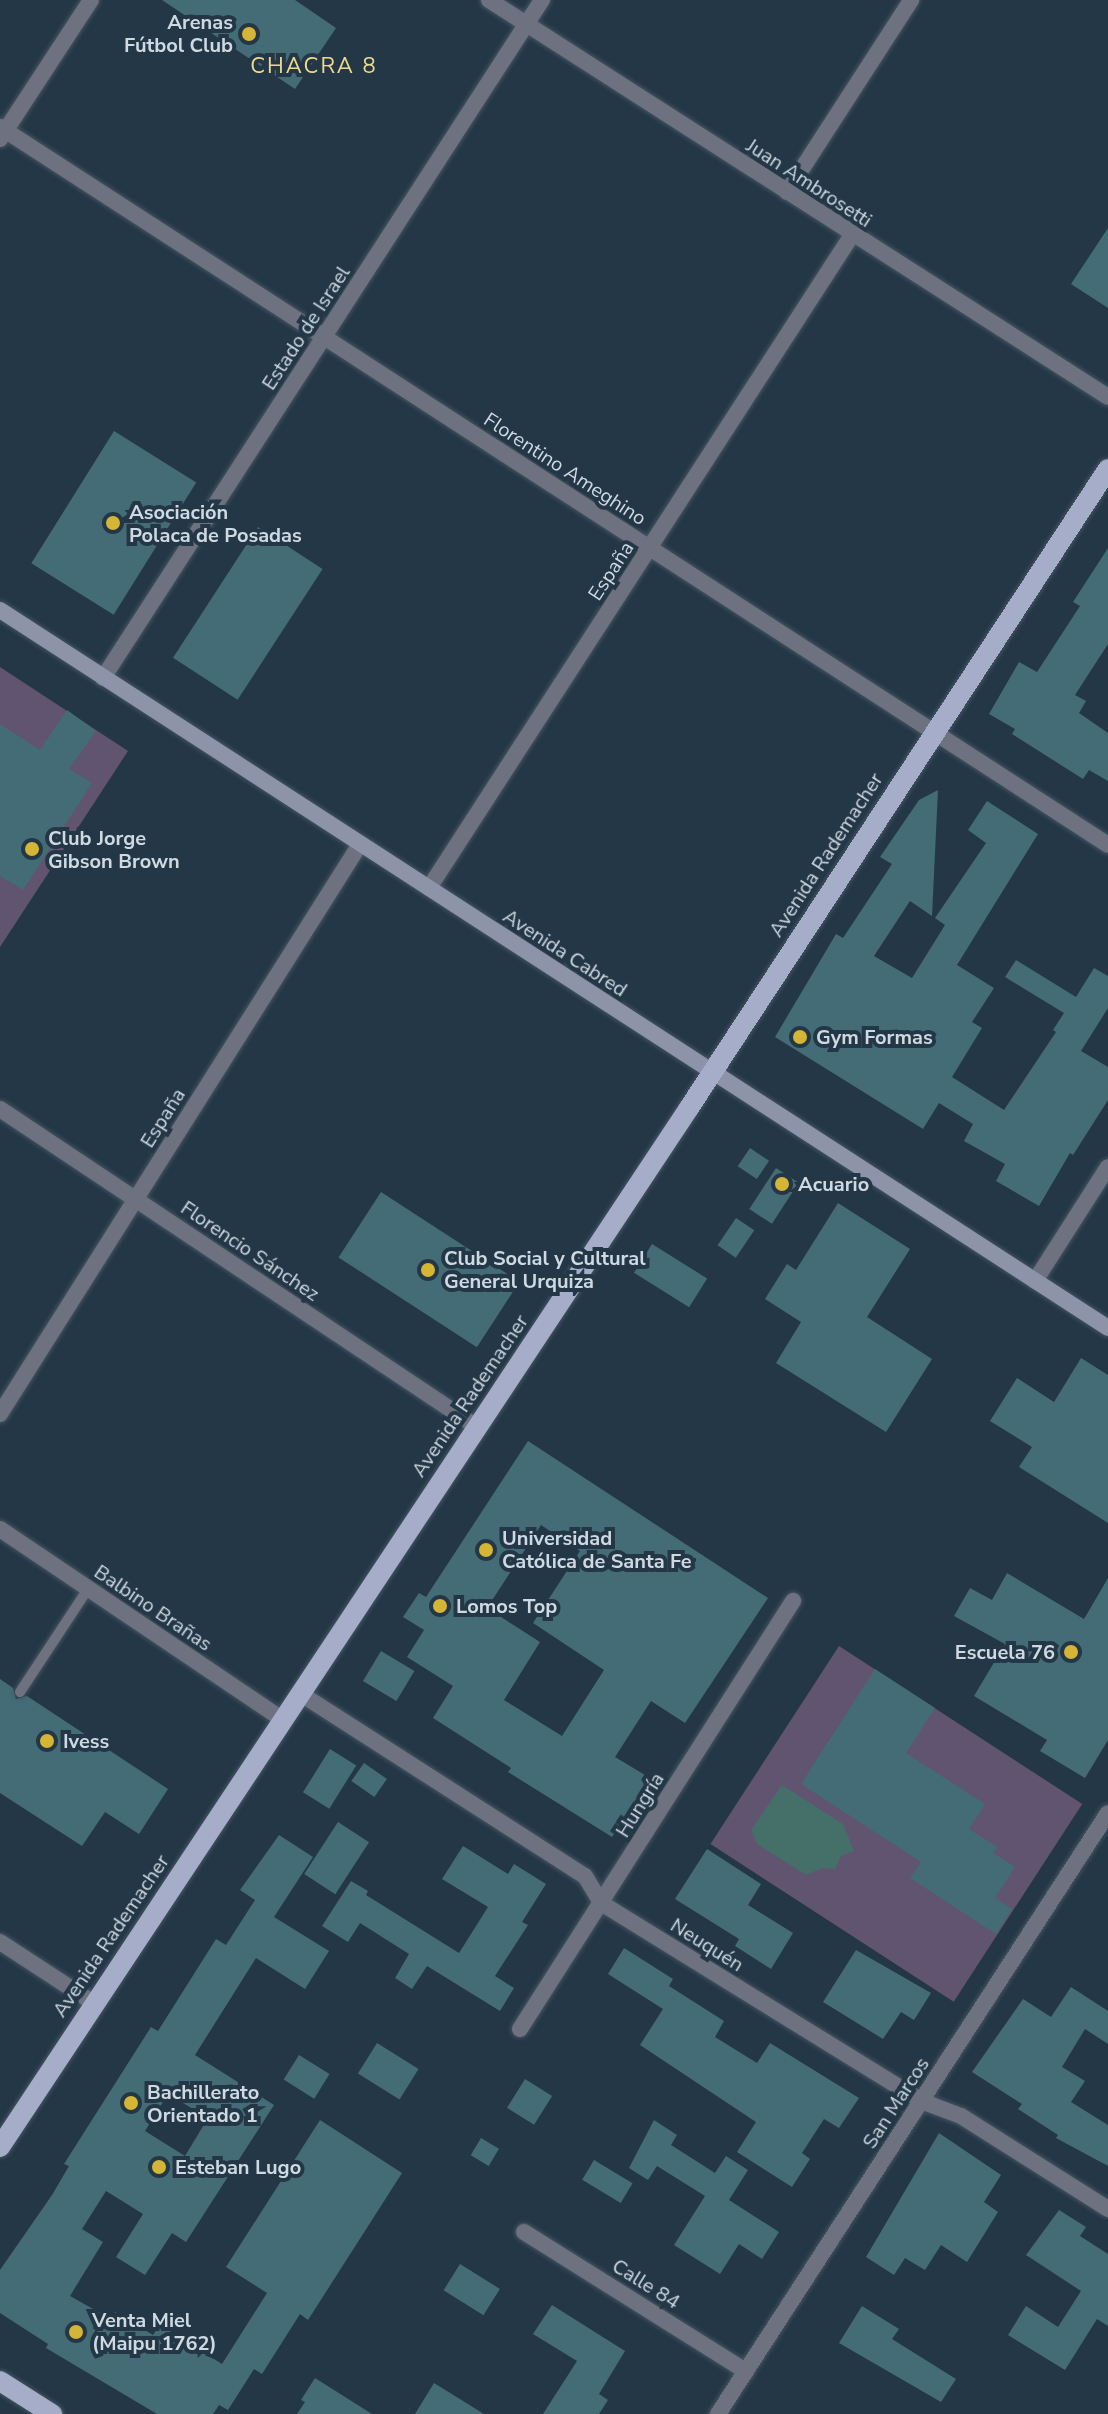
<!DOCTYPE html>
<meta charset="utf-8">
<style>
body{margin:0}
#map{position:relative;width:1108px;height:2414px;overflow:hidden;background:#243746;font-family:"Nunito Sans",sans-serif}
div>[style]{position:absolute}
.green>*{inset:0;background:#605470;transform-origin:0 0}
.water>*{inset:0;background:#456f69}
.building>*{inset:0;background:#446c76;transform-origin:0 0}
.roads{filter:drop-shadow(0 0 2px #435462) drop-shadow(0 0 2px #435462)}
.service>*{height:10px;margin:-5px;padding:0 5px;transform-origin:5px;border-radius:5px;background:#6e717f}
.minor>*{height:16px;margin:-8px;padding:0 8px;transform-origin:8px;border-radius:8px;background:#6e717f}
.secondary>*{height:16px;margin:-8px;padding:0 8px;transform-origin:8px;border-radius:8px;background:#8d93a8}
.primary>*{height:20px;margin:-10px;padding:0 10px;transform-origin:10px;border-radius:10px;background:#a6adc8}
.dots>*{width:22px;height:22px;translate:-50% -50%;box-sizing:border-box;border:4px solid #243746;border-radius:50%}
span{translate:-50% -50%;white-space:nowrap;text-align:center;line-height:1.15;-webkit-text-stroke:8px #243746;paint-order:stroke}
.poi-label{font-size:20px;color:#ced9e3;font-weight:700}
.right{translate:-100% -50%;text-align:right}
.left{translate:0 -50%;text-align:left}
.street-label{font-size:20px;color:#ced9e3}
.neighbourhood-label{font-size:22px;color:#efda8c;letter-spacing:2px}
</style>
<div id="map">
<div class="green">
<i style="clip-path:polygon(0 667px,128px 751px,0 947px)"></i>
<i style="left:839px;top:1646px;width:290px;height:236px;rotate:33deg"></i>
</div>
<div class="water">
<i style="clip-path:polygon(782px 1785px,843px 1824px,854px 1851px,841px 1856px,835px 1869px,822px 1868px,806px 1875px,757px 1844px,751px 1830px)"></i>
</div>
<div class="building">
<i style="clip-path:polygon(162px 0,295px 0,336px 28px,295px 89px)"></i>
<i style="clip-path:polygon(1108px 228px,1108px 308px,1071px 284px)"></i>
<i style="left:114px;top:431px;width:97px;height:156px;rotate:32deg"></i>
<i style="left:258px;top:527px;width:77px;height:156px;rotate:33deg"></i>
<i style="clip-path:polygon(1108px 548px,1108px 644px,1075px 695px,1086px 701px,1079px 713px,1108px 733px,1108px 781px,1089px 770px,1083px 779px,1012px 734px,1015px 729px,989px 714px,1019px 662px,1037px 672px,1080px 606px,1073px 602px)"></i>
<i style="clip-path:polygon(67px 710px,96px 731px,69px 769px,92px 783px,23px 890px,0 876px,0 724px,40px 750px)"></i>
<i style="clip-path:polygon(938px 790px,932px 916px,910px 901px,874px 956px,912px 978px,945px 925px,935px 918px,986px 843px,968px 830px,987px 801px,1038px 834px,957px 965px,994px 988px,972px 1022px,982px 1028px,952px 1077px,1004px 1110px,1056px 1032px,1053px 1030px,1064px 1013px,1005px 977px,1016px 960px,1076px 997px,1094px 968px,1108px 976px,1108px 1008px,1081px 1051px,1108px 1067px,1108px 1100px,1073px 1155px,1070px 1153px,1039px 1206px,996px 1181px,1005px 1164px,964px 1141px,973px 1124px,939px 1103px,923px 1129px,775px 1037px,836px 934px,843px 938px,892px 864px,880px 857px,919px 800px)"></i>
<i style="left:750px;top:1148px;width:23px;height:22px;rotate:34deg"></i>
<i style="left:776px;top:1168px;width:27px;height:49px;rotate:33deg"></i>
<i style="left:381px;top:1192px;width:165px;height:78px;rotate:33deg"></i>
<i style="clip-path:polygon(838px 1203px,910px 1249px,867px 1317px,932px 1359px,886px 1432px,776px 1363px,801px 1322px,765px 1299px,787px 1264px,796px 1270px)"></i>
<i style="left:736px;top:1218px;width:22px;height:33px;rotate:34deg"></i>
<i style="left:652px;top:1244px;width:65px;height:34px;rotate:32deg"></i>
<i style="clip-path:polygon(1081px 1358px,1108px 1375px,1108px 1523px,1019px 1467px,1032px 1447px,990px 1421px,1017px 1378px,1054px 1402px)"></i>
<i style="clip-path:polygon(evenodd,528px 1441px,768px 1598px,685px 1723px,651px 1701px,615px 1757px,650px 1778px,612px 1837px,508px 1772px,511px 1768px,433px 1718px,453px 1686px,407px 1657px,424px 1630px,403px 1617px,419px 1593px,426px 1597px,528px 1441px,541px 1525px,580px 1551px,533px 1623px,604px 1670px,562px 1736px,504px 1700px,540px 1642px,487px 1608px,541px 1525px)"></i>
<i style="clip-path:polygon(1007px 1573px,1084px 1619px,1108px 1578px,1108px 1740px,1085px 1778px,1040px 1751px,1047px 1740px,974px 1696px,1005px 1644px,954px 1616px,970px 1588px,992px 1600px)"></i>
<i style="left:381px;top:1651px;width:39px;height:35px;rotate:31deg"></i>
<i style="clip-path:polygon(875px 1669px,935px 1708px,906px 1753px,985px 1804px,969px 1829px,997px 1847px,993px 1853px,1015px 1867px,995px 1898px,1012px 1909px,996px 1934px,910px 1878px,921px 1862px,801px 1784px)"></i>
<i style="clip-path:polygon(0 1679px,13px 1688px,16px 1699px,27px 1696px,168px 1789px,139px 1834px,105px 1812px,82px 1846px,0 1793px)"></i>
<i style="left:330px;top:1749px;width:31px;height:51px;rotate:32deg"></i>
<i style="left:364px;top:1763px;width:28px;height:22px;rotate:35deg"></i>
<i style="left:338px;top:1822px;width:37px;height:62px;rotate:33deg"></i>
<i style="clip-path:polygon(evenodd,279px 1835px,313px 1857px,274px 1917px,329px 1951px,305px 1989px,256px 1958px,195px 2055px,274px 2105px,186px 2242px,172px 2233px,145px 2275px,116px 2257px,143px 2214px,106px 2191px,82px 2229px,103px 2242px,70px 2296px,111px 2319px,115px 2312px,153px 2335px,160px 2325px,222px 2364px,267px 2293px,226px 2267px,320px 2120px,402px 2173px,308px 2320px,300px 2314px,262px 2374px,254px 2369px,228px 2410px,219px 2405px,213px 2414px,157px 2414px,46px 2348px,48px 2344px,0 2313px,0 2270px,52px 2195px,69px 2166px,64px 2164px,151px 2027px,158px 2031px,216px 1939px,226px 1945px,255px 1900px,240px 1890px,279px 1835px,168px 2094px,208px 2118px,185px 2156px,145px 2131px,168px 2094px)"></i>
<i style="clip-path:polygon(463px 1846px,508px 1874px,514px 1864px,546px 1884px,522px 1922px,528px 1925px,495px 1976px,514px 1988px,500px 2011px,427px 1966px,412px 1989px,395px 1978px,409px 1954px,360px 1923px,348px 1942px,322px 1926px,351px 1881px,368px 1891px,366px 1895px,459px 1953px,488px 1907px,442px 1879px)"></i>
<i style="clip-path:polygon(707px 1849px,761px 1884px,748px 1905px,793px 1933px,771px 1969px,735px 1946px,739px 1939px,675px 1899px)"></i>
<i style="clip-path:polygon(624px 1948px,673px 1979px,669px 1986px,724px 2021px,715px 2037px,757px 2063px,770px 2043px,859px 2098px,839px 2128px,824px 2119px,802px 2153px,810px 2159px,792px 2187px,737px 2152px,756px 2122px,640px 2045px,663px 2009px,608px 1974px)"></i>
<i style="clip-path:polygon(856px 1950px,931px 1993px,914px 2020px,901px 2012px,883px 2039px,823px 2002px)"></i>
<i style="clip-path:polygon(1071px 1987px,1108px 2011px,1108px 2044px,1085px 2029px,1062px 2067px,1085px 2081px,1071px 2102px,1108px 2125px,1108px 2166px,1056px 2138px,1058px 2135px,1018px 2109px,1022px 2104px,972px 2072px,1023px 1999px,1051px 2017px)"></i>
<i style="left:377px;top:2043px;width:49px;height:36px;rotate:32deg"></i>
<i style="left:299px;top:2055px;width:36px;height:29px;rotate:32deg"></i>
<i style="left:525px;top:2079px;width:32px;height:34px;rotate:32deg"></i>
<i style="clip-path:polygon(654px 2120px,677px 2135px,671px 2145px,715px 2173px,726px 2156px,748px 2170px,729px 2200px,779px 2232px,762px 2259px,739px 2244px,720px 2274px,674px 2245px,705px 2196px,657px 2166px,648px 2180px,629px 2168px)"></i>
<i style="clip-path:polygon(939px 2133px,1001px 2175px,984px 2202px,998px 2212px,967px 2262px,941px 2245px,925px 2270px,905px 2258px,894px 2275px,866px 2257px)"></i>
<i style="left:481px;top:2138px;width:21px;height:20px;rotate:31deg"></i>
<i style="left:594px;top:2160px;width:45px;height:23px;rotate:31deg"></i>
<i style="clip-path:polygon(1059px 2210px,1086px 2227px,1080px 2236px,1108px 2254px,1108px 2326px,1097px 2319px,1065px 2370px,1008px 2335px,1026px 2306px,1058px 2327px,1081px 2291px,1026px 2255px)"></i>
<i style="left:460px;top:2264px;width:47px;height:31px;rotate:32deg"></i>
<i style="clip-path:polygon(552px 2305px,625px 2351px,599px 2394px,608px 2400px,599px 2414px,543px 2414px,577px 2361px,533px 2334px)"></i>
<i style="clip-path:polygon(862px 2306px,899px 2329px,892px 2339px,956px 2379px,941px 2402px,839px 2343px)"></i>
<i style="clip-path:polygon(315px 2378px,372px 2414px,297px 2414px,305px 2402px,301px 2400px)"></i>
<i style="clip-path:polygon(434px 2383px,484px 2414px,415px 2414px)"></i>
</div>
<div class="roads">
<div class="service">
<i style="left:20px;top:1692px;width:123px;rotate:-56.6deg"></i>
</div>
<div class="minor">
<i style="left:489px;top:0;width:735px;rotate:32.67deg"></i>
<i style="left:0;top:127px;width:1320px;rotate:32.94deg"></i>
<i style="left:0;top:139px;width:166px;rotate:-56.8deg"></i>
<i style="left:787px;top:192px;width:229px;rotate:-57.1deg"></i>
<i style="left:103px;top:678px;width:808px;rotate:-57.08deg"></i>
<i style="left:429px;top:888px;width:778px;rotate:-57.07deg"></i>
<i style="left:0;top:1109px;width:573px;rotate:33.69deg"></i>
<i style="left:1035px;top:1281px;width:135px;rotate:-57.4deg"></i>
<i style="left:0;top:1414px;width:674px;rotate:-57.72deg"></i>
<i style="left:0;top:1529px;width:341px;rotate:34deg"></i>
<i style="left:301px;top:1694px;width:337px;rotate:32.7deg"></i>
<i style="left:585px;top:1876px;width:31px;rotate:59deg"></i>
<i style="left:601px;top:1903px;width:376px;rotate:31.7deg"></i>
<i style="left:921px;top:2101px;width:43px;rotate:20.6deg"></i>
<i style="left:961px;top:2116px;width:174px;rotate:32.3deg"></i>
<i style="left:0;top:1942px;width:113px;rotate:33.1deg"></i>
<i style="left:520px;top:2029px;width:508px;rotate:-57.47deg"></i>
<i style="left:524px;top:2232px;width:262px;rotate:32.1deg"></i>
<i style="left:718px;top:2414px;width:716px;rotate:-57.02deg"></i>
</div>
<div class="secondary">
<i style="left:0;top:610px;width:1320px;rotate:32.94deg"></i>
</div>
<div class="primary">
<i style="left:0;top:2147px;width:1247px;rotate:-56.45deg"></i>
<i style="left:689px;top:1108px;width:764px;rotate:-56.75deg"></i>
<i style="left:0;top:2381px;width:62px;rotate:32.4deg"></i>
</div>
</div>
<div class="dots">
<i style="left:249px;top:34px;background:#d5b535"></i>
<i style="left:113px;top:523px;background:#d5b535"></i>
<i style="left:32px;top:849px;background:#d5b535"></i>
<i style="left:800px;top:1037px;background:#d5b535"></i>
<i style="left:782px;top:1184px;background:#d5b535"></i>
<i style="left:428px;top:1270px;background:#d5b535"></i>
<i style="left:486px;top:1550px;background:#d5b535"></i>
<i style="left:440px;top:1606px;background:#d5b535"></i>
<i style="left:1071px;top:1652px;background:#d5b535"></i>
<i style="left:47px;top:1741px;background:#d5b535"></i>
<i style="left:131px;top:2103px;background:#d5b535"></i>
<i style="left:159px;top:2167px;background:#d5b535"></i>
<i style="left:76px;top:2332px;background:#d5b535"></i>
</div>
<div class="poi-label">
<span class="right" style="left:233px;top:34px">Arenas<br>Fútbol Club</span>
<span class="left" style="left:129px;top:524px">Asociación<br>Polaca de Posadas</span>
<span class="left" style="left:48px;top:850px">Club Jorge<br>Gibson Brown</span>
<span class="left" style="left:816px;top:1037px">Gym Formas</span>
<span class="left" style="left:798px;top:1184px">Acuario</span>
<span class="left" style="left:444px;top:1270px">Club Social y Cultural<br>General Urquiza</span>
<span class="left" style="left:502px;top:1550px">Universidad<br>Católica de Santa Fe</span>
<span class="left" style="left:456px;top:1606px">Lomos Top</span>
<span class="right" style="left:1055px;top:1652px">Escuela 76</span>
<span class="left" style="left:63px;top:1741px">Ivess</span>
<span class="left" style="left:147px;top:2104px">Bachillerato<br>Orientado 1</span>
<span class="left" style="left:175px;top:2167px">Esteban Lugo</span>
<span class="left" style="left:92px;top:2332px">Venta Miel<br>(Maipu 1762)</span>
</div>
<div class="street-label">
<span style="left:809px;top:183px;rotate:33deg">Juan Ambrosetti</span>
<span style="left:306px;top:328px;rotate:-57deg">Estado de Israel</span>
<span style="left:565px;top:469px;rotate:33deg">Florentino Ameghino</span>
<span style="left:611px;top:571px;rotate:-57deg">España</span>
<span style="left:826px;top:855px;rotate:-57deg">Avenida Rademacher</span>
<span style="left:565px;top:953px;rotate:33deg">Avenida Cabred</span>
<span style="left:163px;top:1118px;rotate:-58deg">España</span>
<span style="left:250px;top:1251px;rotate:34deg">Florencio Sánchez</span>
<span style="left:470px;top:1396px;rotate:-56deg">Avenida Rademacher</span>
<span style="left:153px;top:1608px;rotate:34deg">Balbino Brañas</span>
<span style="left:640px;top:1805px;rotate:-58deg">Hungría</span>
<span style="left:111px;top:1936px;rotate:-56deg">Avenida Rademacher</span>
<span style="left:707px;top:1945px;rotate:32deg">Neuquén</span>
<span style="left:896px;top:2103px;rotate:-57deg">San Marcos</span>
<span style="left:646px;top:2284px;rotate:32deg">Calle 84</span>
</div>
<div class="neighbourhood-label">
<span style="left:314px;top:67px">CHACRA 8</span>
</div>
</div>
